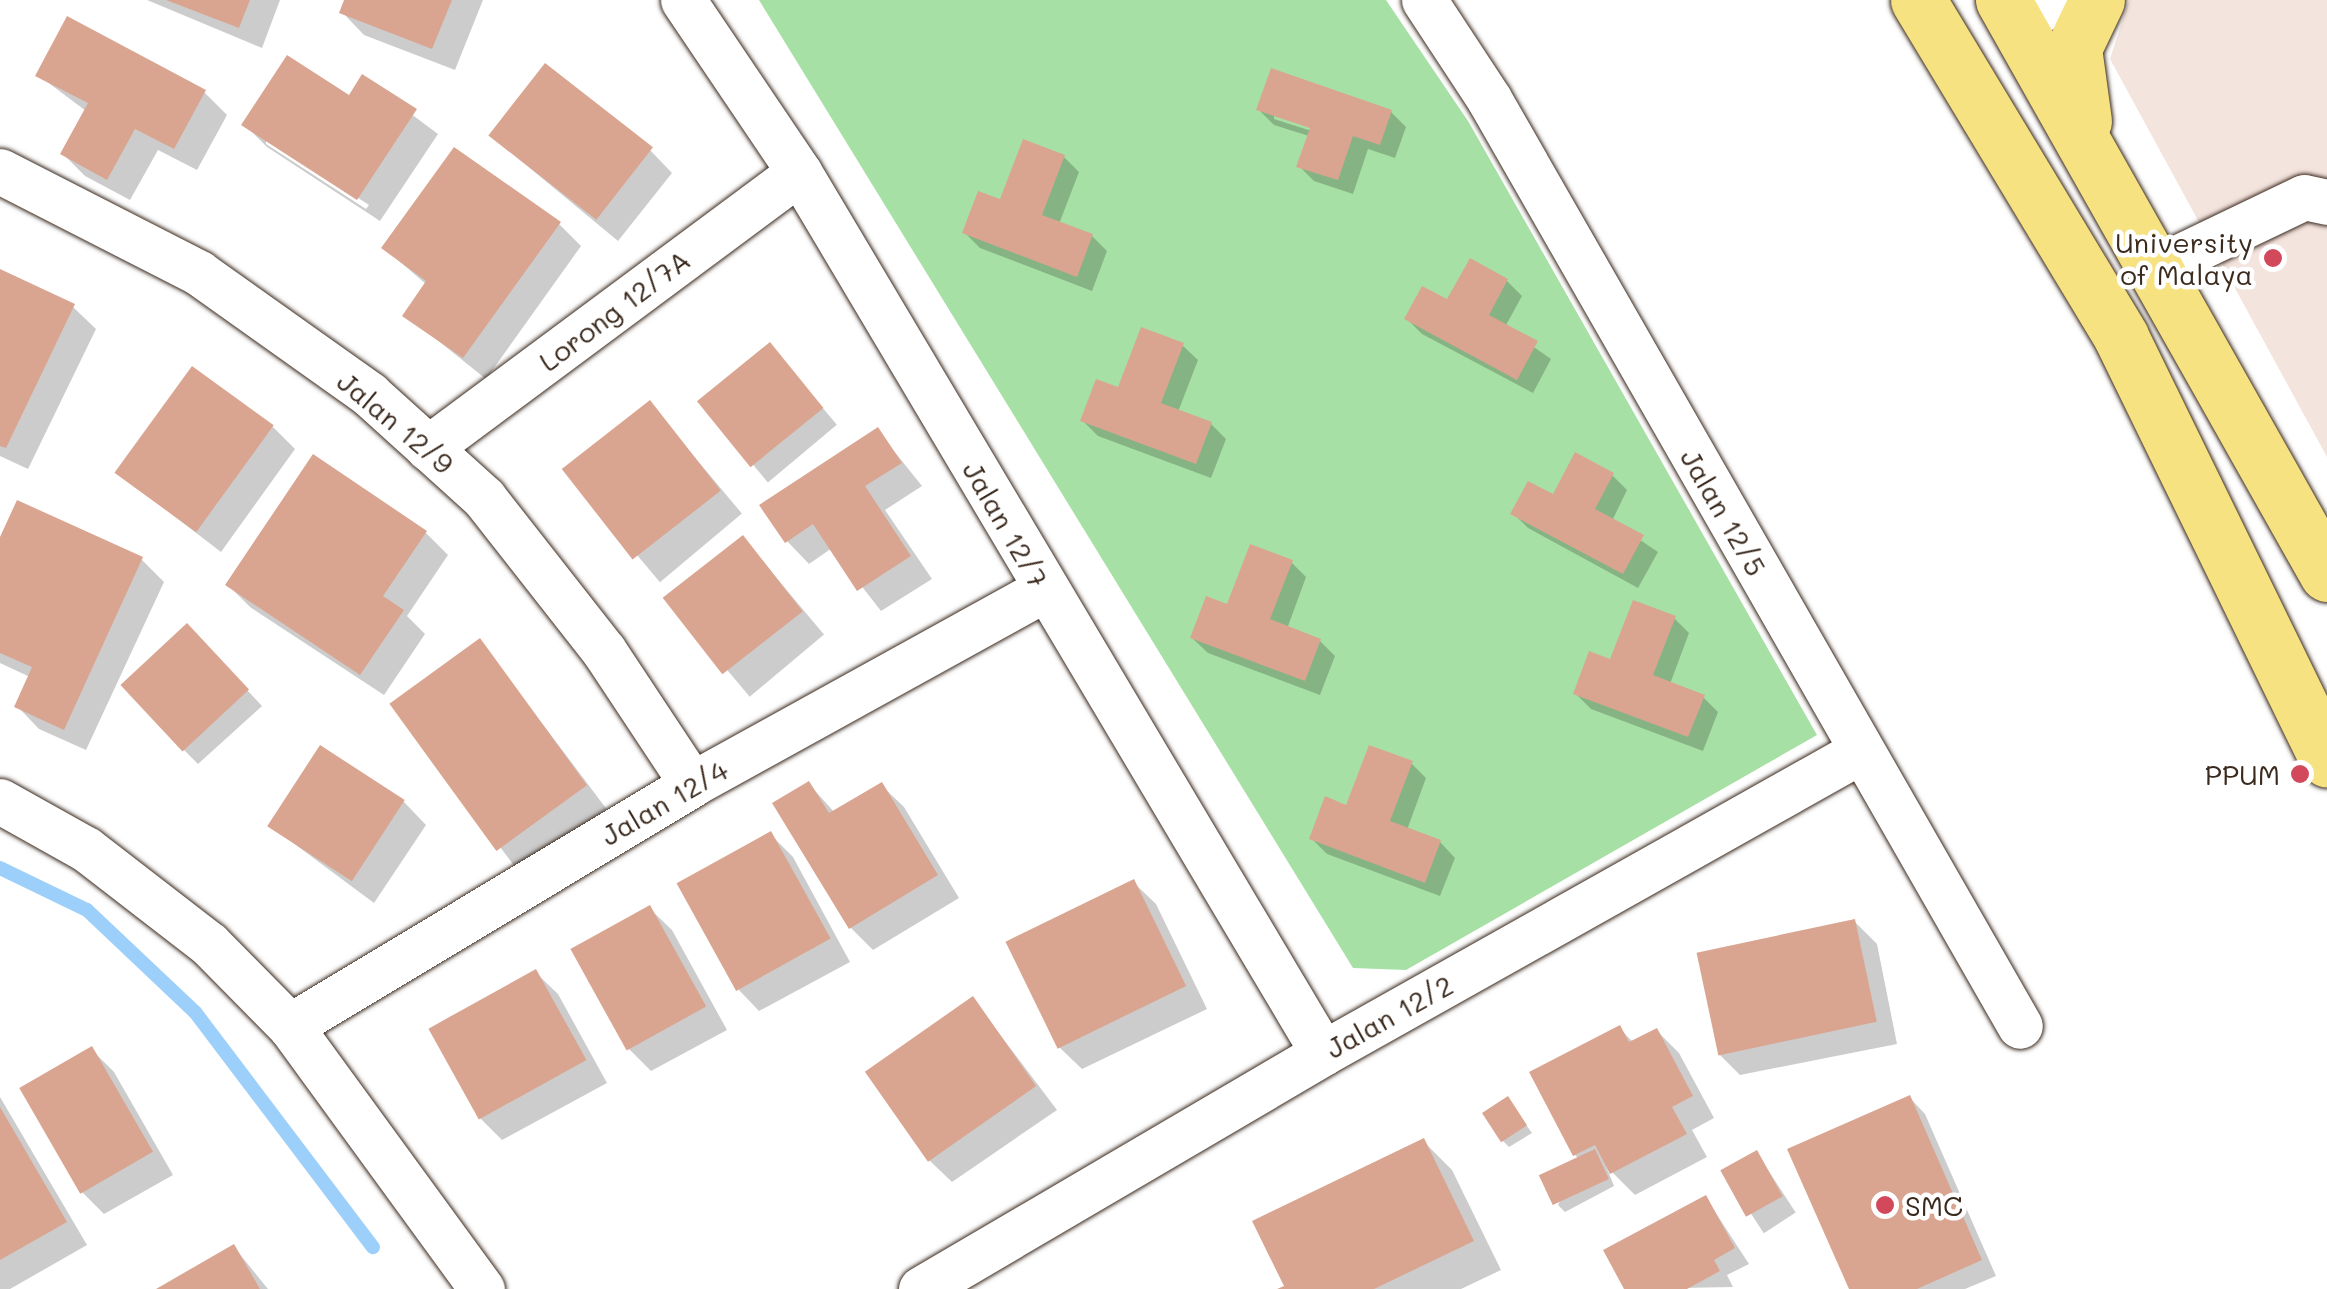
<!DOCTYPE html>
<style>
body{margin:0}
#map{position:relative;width:2327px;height:1289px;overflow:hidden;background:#fff;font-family:Mali,sans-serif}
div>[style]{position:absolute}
.built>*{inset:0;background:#f4e4de}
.green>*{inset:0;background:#a7e0a5}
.shadow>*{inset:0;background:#0003;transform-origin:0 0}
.stream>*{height:14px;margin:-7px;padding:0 7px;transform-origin:7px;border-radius:7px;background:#9ccff9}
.building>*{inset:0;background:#daa590;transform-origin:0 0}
.roads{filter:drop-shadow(0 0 2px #3b2a1e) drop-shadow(0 0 2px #3b2a1e)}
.minor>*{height:45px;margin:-22.5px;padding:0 22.5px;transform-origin:22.5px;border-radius:22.5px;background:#fff}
.major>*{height:55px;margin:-27.5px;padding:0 27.5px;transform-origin:27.5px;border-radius:27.5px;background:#f7e281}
.dots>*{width:28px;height:28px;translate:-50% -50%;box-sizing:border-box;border:5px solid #fff;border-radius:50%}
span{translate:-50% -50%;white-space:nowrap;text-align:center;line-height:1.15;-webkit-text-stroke:9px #fff;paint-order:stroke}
.poi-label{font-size:28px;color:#3b2a1e}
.right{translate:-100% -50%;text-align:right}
.left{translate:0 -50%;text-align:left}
.street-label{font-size:28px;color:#3b2a1e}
</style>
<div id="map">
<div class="built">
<i style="clip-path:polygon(2129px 0,2327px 0,2327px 457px,2110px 59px)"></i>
</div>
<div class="green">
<i style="clip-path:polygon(759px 0,1386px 0,1468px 121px,1817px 735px,1406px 970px,1353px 968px)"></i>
</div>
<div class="shadow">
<i style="clip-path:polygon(147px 0,280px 0,262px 48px)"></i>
<i style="clip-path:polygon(347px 0,483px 0,455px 70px,364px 35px,342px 12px)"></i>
<i style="clip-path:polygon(38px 75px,204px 92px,227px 115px,197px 170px,158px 150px,130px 200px,85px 176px,63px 154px,86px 111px)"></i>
<i style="clip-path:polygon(evenodd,363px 78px,438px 134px,380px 221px,267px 147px,244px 124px,350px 98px,363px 78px,266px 138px,369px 205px,366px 209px,266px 144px,266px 138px)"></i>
<i style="clip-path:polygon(evenodd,1259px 110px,1391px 112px,1406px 127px,1395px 158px,1368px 149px,1353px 194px,1314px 181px,1299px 166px,1309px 136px,1274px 125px,1259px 110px,1274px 113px,1322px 130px,1321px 134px,1274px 119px,1274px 113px)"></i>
<i style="clip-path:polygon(490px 135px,650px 150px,672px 173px,618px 241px)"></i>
<i style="clip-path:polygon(1064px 157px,1079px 172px,1059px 224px,1092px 236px,1107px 251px,1092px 291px,980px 248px,965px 233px)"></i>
<i style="clip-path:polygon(559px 224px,581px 246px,486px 379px,406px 315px,427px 285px,384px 248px)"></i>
<i style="clip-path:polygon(0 272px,73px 307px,96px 329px,28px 469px,0 456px)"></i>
<i style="clip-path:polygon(1507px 281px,1522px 296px,1505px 327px,1551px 359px,1533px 393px,1422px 334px,1407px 319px)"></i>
<i style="left:770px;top:345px;width:104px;height:90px;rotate:50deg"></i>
<i style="clip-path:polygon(1182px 345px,1198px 360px,1178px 412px,1211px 424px,1226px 439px,1211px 478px,1098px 436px,1083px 421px)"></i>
<i style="left:650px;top:404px;width:143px;height:107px;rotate:50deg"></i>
<i style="clip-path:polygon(273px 427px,295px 449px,221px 552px,118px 473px)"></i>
<i style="clip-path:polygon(878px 431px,922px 486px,885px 510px,932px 579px,881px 611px,832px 548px,809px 564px,787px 541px)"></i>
<i style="clip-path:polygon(1612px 475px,1627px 490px,1612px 521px,1658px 552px,1638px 588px,1528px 528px,1513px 513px)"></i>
<i style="clip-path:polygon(426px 533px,448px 555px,407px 616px,425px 634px,384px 695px,250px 607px,228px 585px)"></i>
<i style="left:743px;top:538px;width:126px;height:97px;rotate:50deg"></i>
<i style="clip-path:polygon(0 543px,142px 560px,164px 582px,86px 750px,39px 729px,17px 706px,30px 677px,0 663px)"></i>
<i style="clip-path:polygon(1291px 562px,1306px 577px,1287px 629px,1320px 641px,1335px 656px,1320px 695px,1208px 653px,1192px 638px)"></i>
<i style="clip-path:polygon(1674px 618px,1689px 633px,1670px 684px,1703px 697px,1718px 712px,1703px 751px,1591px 709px,1575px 693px)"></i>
<i style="left:480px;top:641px;width:210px;height:108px;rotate:53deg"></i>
<i style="clip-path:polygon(202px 642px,262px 706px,198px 764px,183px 749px)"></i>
<i style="clip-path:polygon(321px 748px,404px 802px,426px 825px,374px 903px,269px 825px)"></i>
<i style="clip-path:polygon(1411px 763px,1426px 778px,1407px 830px,1440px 842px,1455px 858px,1440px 896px,1327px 854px,1312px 839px)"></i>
<i style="clip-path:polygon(809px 784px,835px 813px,881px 785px,904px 807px,959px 898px,873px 950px,851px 928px)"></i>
<i style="clip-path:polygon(770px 834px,793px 857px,850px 962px,759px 1011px,737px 988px)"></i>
<i style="clip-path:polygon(1133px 882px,1156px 904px,1207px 1009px,1082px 1069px,1059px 1047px,1009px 943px)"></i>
<i style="clip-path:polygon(649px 908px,672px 930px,727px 1030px,651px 1071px,629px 1049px)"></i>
<i style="clip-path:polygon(1855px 922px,1877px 944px,1897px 1044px,1740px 1075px,1718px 1053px)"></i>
<i style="clip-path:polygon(535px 972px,558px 994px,607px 1083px,502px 1140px,480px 1118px)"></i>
<i style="clip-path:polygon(973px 999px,1057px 1110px,952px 1182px,929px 1160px)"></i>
<i style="clip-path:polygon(1619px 1028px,1634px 1043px,1657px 1031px,1679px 1053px,1714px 1118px,1692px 1130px,1707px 1157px,1635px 1195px,1606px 1166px,1614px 1186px,1565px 1212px,1558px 1205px,1580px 1160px,1575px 1155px)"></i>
<i style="clip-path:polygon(91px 1049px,114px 1072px,173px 1175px,104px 1214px,82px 1192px)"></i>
<i style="clip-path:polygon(0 1097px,87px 1245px,10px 1289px,0 1289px)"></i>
<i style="clip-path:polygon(1910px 1098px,1925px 1114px,1996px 1276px,1965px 1289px,1851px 1289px)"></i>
<i style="clip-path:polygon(1508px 1100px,1532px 1133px,1509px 1147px,1502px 1140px)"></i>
<i style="clip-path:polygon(1423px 1141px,1452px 1170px,1501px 1270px,1461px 1289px,1283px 1289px)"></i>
<i style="left:1757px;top:1153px;width:71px;height:38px;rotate:57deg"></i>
<i style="clip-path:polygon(1706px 1198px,1749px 1264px,1727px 1275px,1733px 1287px,1627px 1289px)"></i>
<i style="clip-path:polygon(234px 1247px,268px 1289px,161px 1289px)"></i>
</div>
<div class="stream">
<i style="left:0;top:868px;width:97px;rotate:25.8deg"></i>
<i style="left:87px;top:910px;width:149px;rotate:43.4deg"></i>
<i style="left:195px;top:1012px;width:295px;rotate:52.9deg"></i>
</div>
<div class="building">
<i style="clip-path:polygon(166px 0,250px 0,239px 28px)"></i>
<i style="clip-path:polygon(344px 0,452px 0,432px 49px,339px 13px)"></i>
<i style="clip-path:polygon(67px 16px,206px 90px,174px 149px,135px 129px,107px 180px,60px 154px,88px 103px,35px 76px)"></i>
<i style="clip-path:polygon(287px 55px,349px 95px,362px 74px,417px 109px,357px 200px,241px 125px)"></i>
<i style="left:545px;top:63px;width:137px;height:92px;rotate:38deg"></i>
<i style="clip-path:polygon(1271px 68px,1392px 110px,1380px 145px,1353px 136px,1338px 180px,1296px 167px,1310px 128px,1256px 110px)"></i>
<i style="clip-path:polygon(1023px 139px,1065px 155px,1042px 215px,1093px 234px,1077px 277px,962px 233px,978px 191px,1000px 199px)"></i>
<i style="clip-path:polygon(454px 147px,561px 222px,463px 358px,402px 316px,426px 281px,381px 248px)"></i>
<i style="clip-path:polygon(1470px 258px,1508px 279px,1489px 315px,1538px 341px,1517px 380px,1404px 319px,1422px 286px,1447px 299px)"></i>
<i style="clip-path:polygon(0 269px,75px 304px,6px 448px,0 446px)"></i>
<i style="clip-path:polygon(1141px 327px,1184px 343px,1161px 403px,1212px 422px,1196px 464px,1080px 421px,1096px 379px,1118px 387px)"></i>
<i style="left:770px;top:342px;width:85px;height:94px;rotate:51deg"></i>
<i style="left:192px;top:366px;width:101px;height:132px;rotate:36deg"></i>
<i style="left:650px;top:400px;width:115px;height:112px;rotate:52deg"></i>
<i style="clip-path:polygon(878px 427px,902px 463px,865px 486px,911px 556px,857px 591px,813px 524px,785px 543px,759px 505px)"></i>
<i style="clip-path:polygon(1575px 452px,1614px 473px,1595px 509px,1644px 535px,1623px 574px,1510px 514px,1528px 481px,1553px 494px)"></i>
<i style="clip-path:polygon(313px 454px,427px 531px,383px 596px,404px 610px,360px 675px,225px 585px)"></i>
<i style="clip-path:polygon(17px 500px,143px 557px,64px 730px,14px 707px,32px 667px,0 653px,0 537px)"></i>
<i style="left:743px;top:535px;width:97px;height:102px;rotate:52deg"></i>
<i style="clip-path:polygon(1250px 544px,1293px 560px,1270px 619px,1321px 639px,1305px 681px,1190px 638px,1206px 596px,1227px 604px)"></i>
<i style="clip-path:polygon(1633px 600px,1676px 616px,1653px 675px,1705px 695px,1688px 737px,1573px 694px,1589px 651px,1610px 659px)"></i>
<i style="left:187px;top:623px;width:91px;height:91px;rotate:47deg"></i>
<i style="left:480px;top:638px;width:182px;height:112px;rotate:54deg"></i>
<i style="left:320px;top:745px;width:101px;height:97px;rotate:33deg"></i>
<i style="clip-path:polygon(1369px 745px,1413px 761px,1390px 821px,1441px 840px,1425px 883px,1309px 839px,1325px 796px,1346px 805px)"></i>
<i style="clip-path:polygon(809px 781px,829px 813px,882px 782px,938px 875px,849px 929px,772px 803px)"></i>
<i style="left:771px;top:831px;width:123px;height:108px;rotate:61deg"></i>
<i style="left:1134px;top:879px;width:119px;height:143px;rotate:64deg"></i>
<i style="left:650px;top:905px;width:116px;height:91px;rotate:61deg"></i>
<i style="left:1855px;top:919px;width:105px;height:162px;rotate:78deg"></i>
<i style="left:536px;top:969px;width:104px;height:123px;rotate:61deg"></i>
<i style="left:973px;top:996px;width:110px;height:132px;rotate:55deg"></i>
<i style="clip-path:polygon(1620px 1025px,1629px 1042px,1657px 1028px,1693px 1096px,1672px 1107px,1687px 1134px,1610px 1174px,1595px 1145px,1573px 1156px,1529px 1072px)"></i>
<i style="left:92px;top:1046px;width:122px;height:84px;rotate:60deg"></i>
<i style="clip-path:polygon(1910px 1095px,1982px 1260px,1917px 1289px,1849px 1289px,1787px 1149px)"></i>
<i style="left:1508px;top:1096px;width:35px;height:31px;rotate:57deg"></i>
<i style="clip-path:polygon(0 1107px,67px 1222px,0 1260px)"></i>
<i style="clip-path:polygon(1424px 1138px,1474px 1241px,1374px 1289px,1277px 1289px,1284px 1286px,1252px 1221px)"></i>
<i style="left:1595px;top:1149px;width:33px;height:62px;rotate:65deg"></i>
<i style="left:1757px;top:1150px;width:53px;height:42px;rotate:61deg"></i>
<i style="clip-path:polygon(1706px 1195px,1735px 1248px,1714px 1260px,1720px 1271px,1687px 1289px,1624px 1289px,1603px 1250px)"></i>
<i style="clip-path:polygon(234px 1244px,260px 1289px,156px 1289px)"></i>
</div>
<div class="roads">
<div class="minor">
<i style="left:683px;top:0;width:207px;rotate:56deg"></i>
<i style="left:799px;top:172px;width:1025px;rotate:59.26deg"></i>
<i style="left:1424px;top:0;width:118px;rotate:56.7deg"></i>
<i style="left:1489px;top:99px;width:1068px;rotate:60.2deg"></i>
<i style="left:2018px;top:25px;width:45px;rotate:-34deg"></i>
<i style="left:0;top:171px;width:224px;rotate:27.1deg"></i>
<i style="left:199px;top:273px;width:209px;rotate:35.4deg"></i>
<i style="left:369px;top:394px;width:155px;rotate:42.1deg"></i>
<i style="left:484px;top:498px;width:194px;rotate:51.9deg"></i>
<i style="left:604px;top:651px;width:159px;rotate:56.5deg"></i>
<i style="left:2156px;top:268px;width:164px;rotate:-25.6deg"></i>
<i style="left:2304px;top:197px;width:24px;rotate:12deg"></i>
<i style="left:428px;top:448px;width:462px;rotate:-36.6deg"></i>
<i style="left:0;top:801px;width:98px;rotate:29.2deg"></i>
<i style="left:86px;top:849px;width:155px;rotate:37.7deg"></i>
<i style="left:209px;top:944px;width:115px;rotate:45.4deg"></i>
<i style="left:290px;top:1026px;width:326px;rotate:53.9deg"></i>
<i style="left:290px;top:1026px;width:469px;rotate:-31deg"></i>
<i style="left:692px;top:784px;width:402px;rotate:-28.9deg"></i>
<i style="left:921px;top:1289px;width:466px;rotate:-30.4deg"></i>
<i style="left:1323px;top:1053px;width:617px;rotate:-29.31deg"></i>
</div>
<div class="major">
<i style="left:1918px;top:0;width:393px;rotate:58.9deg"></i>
<i style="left:2121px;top:337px;width:470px;rotate:64deg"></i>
<i style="left:2003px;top:0;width:659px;rotate:60.56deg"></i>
<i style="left:2084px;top:121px;width:74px;rotate:-97.8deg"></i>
<i style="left:2074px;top:48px;width:53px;rotate:-64.4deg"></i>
</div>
</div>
<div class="dots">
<i style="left:2273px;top:258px;background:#d1495b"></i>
<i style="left:2300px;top:774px;background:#d1495b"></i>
<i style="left:1885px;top:1205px;background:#d1495b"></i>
</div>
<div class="poi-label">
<span class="right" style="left:2253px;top:258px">University<br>of Malaya</span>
<span class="right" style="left:2280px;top:774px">PPUM</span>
<span class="left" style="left:1905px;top:1205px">SMC</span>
</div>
<div class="street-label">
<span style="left:614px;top:310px;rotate:-37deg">Lorong 12/7A</span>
<span style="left:396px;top:422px;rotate:40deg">Jalan 12/9</span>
<span style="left:1724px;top:512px;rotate:60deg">Jalan 12/5</span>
<span style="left:1006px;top:524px;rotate:60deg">Jalan 12/7</span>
<span style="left:664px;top:802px;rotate:-30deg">Jalan 12/4</span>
<span style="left:1389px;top:1016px;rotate:-29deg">Jalan 12/2</span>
</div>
</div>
